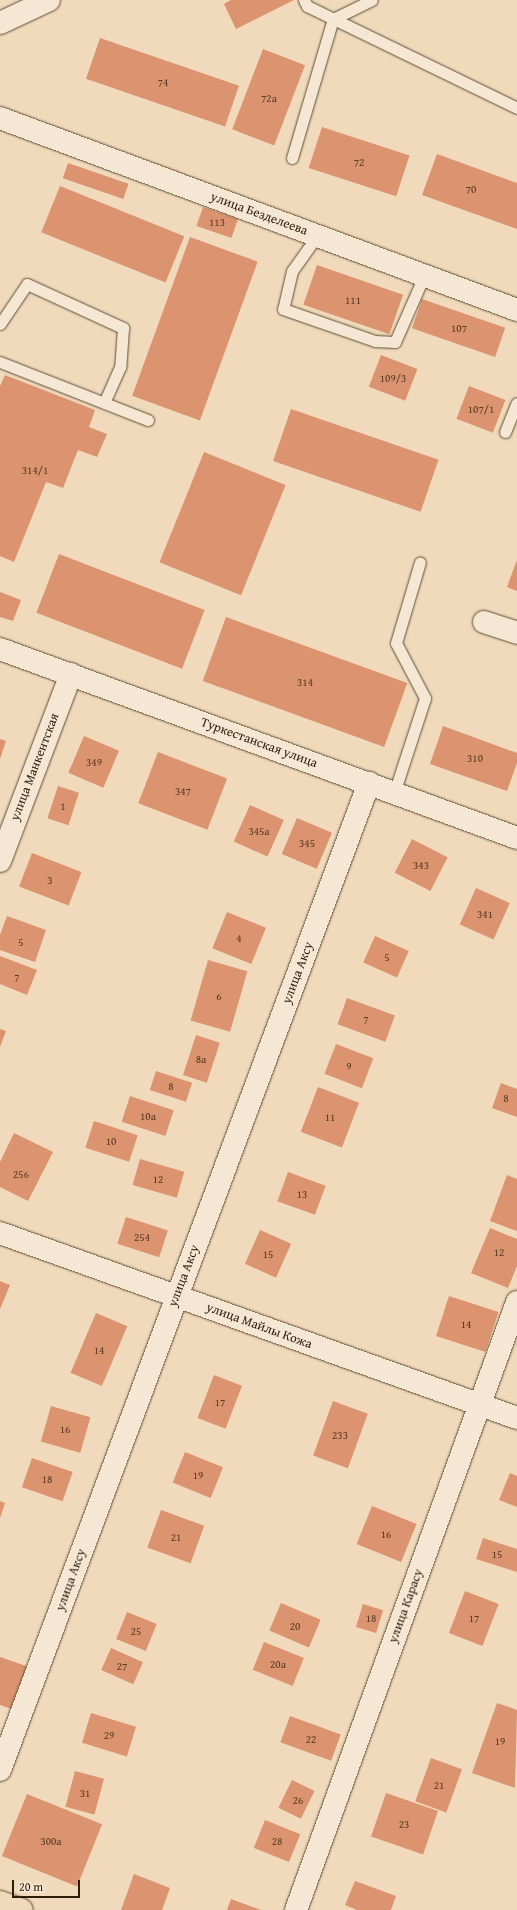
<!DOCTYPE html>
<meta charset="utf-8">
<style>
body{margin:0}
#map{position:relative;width:517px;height:1910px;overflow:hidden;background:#f0dabb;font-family:"Gentium Book Plus",serif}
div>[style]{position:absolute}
.building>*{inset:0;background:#db9370;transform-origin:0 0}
.roads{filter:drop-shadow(0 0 1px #5e4d36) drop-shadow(0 0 1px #5e4d36)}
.lane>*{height:11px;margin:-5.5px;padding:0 5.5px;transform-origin:5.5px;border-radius:5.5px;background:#f5e7d3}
.street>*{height:22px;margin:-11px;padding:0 11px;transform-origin:11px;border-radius:11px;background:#f5e7d3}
.secondary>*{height:22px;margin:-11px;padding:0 11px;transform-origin:11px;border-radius:11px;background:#f5e7d3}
.primary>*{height:22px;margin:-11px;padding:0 11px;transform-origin:11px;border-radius:11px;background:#f0dabb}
span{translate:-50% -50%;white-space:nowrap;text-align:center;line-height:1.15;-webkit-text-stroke:4px #f5e7d3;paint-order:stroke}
.number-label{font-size:11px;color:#583b24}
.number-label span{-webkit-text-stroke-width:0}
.street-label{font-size:13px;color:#2d1e0a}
.scale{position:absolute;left:12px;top:1880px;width:68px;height:18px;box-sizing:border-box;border:2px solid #2d1e0a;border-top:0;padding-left:5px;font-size:12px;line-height:14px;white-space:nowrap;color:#2d1e0a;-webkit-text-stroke:3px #f5e7d3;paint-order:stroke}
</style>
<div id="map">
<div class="building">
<i style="clip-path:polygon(231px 0,294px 0,236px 29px,224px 4px)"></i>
<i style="left:100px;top:38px;width:147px;height:43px;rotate:19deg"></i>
<i style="left:263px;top:49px;width:45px;height:86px;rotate:21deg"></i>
<i style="left:322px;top:127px;width:92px;height:43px;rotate:18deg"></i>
<i style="clip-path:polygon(437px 154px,517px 183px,517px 229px,422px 195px)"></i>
<i style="left:68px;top:163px;width:64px;height:16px;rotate:19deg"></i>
<i style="left:60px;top:186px;width:134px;height:50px;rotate:22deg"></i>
<i style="left:203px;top:207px;width:37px;height:20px;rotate:19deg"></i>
<i style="left:190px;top:237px;width:72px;height:169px;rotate:20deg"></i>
<i style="left:317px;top:265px;width:91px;height:42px;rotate:19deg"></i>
<i style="left:422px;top:299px;width:88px;height:31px;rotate:19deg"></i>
<i style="left:381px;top:355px;width:39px;height:34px;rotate:21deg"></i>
<i style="clip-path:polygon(5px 375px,95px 410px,89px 427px,107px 434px,97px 457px,78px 450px,63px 488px,46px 482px,14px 562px,0 556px,0 386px)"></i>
<i style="left:469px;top:386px;width:39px;height:35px;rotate:21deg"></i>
<i style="left:291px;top:409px;width:156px;height:55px;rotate:19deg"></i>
<i style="left:204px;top:452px;width:88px;height:119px;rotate:22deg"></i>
<i style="left:59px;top:554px;width:156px;height:63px;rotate:21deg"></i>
<i style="clip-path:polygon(517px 560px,517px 591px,507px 587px)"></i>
<i style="clip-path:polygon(0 592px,21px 600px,13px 621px,0 617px)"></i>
<i style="left:226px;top:617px;width:193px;height:68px;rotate:20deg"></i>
<i style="clip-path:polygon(443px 726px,517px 753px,517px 763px,507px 791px,430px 764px)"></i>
<i style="left:84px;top:736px;width:38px;height:40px;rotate:23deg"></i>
<i style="clip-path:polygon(0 739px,6px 741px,0 759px)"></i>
<i style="left:158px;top:752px;width:74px;height:55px;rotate:21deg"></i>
<i style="left:58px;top:786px;width:22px;height:34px;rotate:18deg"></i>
<i style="left:250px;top:805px;width:37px;height:40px;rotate:24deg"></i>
<i style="left:297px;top:818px;width:38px;height:39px;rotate:23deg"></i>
<i style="left:412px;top:839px;width:40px;height:38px;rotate:27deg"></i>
<i style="left:32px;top:853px;width:53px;height:36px;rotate:21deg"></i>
<i style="left:476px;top:888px;width:37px;height:40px;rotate:24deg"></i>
<i style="left:227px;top:912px;width:42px;height:39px;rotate:22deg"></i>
<i style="clip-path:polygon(7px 916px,46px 930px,35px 962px,0 950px,0 935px)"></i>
<i style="left:375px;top:936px;width:37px;height:29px;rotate:24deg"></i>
<i style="clip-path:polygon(0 956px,37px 970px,27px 995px,0 984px)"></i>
<i style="left:208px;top:960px;width:41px;height:63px;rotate:16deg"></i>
<i style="left:347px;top:998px;width:51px;height:28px;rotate:20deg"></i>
<i style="clip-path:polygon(0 1029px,6px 1031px,0 1047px)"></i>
<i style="left:196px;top:1035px;width:25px;height:42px;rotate:18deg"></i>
<i style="left:336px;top:1044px;width:40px;height:32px;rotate:21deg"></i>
<i style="left:156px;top:1071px;width:38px;height:20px;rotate:18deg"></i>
<i style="clip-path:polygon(501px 1083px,517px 1089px,517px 1117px,492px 1108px)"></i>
<i style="left:318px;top:1087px;width:44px;height:48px;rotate:21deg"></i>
<i style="left:130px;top:1096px;width:46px;height:27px;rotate:18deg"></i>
<i style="left:94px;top:1121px;width:46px;height:28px;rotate:18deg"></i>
<i style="clip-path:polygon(14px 1133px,53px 1152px,28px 1201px,0 1187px,0 1162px)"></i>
<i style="left:140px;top:1159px;width:46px;height:27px;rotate:16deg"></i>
<i style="left:288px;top:1172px;width:40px;height:31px;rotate:20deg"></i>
<i style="clip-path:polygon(507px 1175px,517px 1179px,517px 1231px,490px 1221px)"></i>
<i style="left:126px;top:1217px;width:44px;height:28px;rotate:18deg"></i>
<i style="clip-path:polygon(490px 1228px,517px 1239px,517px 1266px,508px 1288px,471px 1273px)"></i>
<i style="left:260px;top:1230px;width:34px;height:37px;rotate:24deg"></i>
<i style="clip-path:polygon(0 1281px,10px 1285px,0 1309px)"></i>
<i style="left:449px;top:1296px;width:52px;height:42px;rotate:18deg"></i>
<i style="left:96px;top:1313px;width:34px;height:65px;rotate:23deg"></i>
<i style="left:214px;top:1375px;width:30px;height:46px;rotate:21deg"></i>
<i style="left:333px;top:1401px;width:37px;height:58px;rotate:20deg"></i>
<i style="left:51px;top:1406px;width:41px;height:37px;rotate:16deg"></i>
<i style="left:185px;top:1452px;width:41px;height:33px;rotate:22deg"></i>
<i style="left:32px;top:1458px;width:43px;height:31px;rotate:19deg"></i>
<i style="clip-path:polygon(510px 1473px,517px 1476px,517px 1507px,499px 1500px)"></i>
<i style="clip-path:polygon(0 1501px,5px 1503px,0 1518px)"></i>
<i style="left:372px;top:1506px;width:48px;height:41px;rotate:22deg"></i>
<i style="left:161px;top:1510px;width:46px;height:40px;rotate:20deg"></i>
<i style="clip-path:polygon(483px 1538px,517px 1549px,517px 1572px,476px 1559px)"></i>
<i style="left:465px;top:1591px;width:36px;height:45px;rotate:21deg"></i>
<i style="left:281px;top:1603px;width:43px;height:30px;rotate:23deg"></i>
<i style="left:363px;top:1604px;width:21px;height:24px;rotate:17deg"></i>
<i style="left:127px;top:1612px;width:32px;height:29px;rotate:22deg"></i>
<i style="left:264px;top:1642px;width:43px;height:30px;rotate:22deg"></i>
<i style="left:111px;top:1648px;width:35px;height:24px;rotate:24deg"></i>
<i style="clip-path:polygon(0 1657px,29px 1667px,15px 1710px,0 1705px)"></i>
<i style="clip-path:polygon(497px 1703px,517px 1710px,515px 1788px,472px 1773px)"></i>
<i style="left:91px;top:1713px;width:47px;height:31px;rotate:17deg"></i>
<i style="left:290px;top:1716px;width:54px;height:28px;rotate:20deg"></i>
<i style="left:431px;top:1758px;width:33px;height:46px;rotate:20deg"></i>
<i style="left:75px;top:1771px;width:30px;height:37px;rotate:15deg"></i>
<i style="left:292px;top:1780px;width:25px;height:31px;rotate:26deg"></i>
<i style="left:386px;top:1793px;width:55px;height:46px;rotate:19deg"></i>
<i style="left:27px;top:1794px;width:81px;height:67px;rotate:22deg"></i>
<i style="left:265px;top:1820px;width:38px;height:30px;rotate:22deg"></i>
<i style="clip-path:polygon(134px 1874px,170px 1888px,162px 1910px,121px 1910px)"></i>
<i style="clip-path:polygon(355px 1881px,396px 1896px,391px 1910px,357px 1910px,345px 1905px)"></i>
<i style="clip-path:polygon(231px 1899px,261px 1910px,227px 1910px)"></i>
</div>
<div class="roads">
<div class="lane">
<i style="left:304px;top:0;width:7px;rotate:63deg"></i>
<i style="left:307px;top:6px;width:233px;rotate:25.9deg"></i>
<i style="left:292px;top:158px;width:145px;rotate:-73.6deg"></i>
<i style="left:333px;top:19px;width:43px;rotate:-26deg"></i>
<i style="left:317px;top:236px;width:43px;rotate:125.5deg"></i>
<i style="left:292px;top:271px;width:39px;rotate:103deg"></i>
<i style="left:283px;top:309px;width:97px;rotate:19.2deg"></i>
<i style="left:375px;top:341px;width:20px;rotate:3deg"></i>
<i style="left:395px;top:342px;width:72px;rotate:-66.3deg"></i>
<i style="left:0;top:324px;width:48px;rotate:-56deg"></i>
<i style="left:27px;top:284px;width:106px;rotate:24.6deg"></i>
<i style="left:123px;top:328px;width:39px;rotate:94deg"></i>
<i style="left:120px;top:367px;width:39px;rotate:114deg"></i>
<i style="left:0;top:362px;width:159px;rotate:21.4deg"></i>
<i style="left:505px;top:432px;width:31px;rotate:-68deg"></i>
<i style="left:394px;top:793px;width:100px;rotate:-71.9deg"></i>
<i style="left:425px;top:698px;width:62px;rotate:-117.8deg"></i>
<i style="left:396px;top:643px;width:84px;rotate:-73.5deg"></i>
</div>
<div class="street">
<i style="left:0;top:118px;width:552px;rotate:20.37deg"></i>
<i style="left:484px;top:622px;width:35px;rotate:18deg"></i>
<i style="left:0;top:861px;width:200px;rotate:-69.2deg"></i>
<i style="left:0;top:1233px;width:549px;rotate:19.69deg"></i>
<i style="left:0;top:1770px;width:1054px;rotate:-69.5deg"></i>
<i style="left:296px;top:1910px;width:647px;rotate:-70.02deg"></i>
</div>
<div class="secondary">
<i style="left:0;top:23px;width:54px;rotate:-25.1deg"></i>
<i style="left:0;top:649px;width:550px;rotate:20.08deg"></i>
</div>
<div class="primary">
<i style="left:0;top:1902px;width:23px;rotate:20deg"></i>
</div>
</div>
<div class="number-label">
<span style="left:163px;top:82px">74</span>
<span style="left:269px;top:98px">72а</span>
<span style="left:359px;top:162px">72</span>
<span style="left:471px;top:189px">70</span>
<span style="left:217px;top:222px">113</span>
<span style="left:353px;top:300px">111</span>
<span style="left:459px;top:328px">107</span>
<span style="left:393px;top:378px">109/3</span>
<span style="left:481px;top:409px">107/1</span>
<span style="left:35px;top:470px">314/1</span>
<span style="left:305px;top:682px">314</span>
<span style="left:475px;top:758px">310</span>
<span style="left:94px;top:762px">349</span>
<span style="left:183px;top:791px">347</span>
<span style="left:63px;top:806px">1</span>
<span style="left:259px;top:831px">345а</span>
<span style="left:307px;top:843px">345</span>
<span style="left:421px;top:865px">343</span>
<span style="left:50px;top:880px">3</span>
<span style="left:485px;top:914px">341</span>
<span style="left:239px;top:938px">4</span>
<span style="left:21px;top:942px">5</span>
<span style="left:387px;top:957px">5</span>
<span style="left:17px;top:977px">7</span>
<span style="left:219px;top:996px">6</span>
<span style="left:366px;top:1019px">7</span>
<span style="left:201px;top:1059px">8а</span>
<span style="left:349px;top:1066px">9</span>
<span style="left:171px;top:1086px">8</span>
<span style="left:506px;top:1098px">8</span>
<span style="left:148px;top:1116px">10а</span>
<span style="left:330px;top:1117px">11</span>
<span style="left:111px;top:1141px">10</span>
<span style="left:21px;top:1174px">256</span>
<span style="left:158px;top:1179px">12</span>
<span style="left:302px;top:1194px">13</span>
<span style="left:142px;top:1237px">254</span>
<span style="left:499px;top:1252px">12</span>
<span style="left:268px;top:1254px">15</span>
<span style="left:466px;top:1324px">14</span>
<span style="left:99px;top:1350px">14</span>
<span style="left:220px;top:1402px">17</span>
<span style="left:65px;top:1429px">16</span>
<span style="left:340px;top:1435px">233</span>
<span style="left:198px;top:1475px">19</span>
<span style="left:47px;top:1479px">18</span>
<span style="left:386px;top:1534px">16</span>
<span style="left:176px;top:1537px">21</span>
<span style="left:497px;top:1554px">15</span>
<span style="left:371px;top:1618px">18</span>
<span style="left:474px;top:1618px">17</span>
<span style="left:295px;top:1626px">20</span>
<span style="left:136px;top:1631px">25</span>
<span style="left:278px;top:1664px">20а</span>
<span style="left:122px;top:1666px">27</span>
<span style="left:109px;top:1735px">29</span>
<span style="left:311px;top:1739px">22</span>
<span style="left:500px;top:1741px">19</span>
<span style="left:439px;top:1785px">21</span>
<span style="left:85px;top:1793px">31</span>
<span style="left:298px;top:1800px">26</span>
<span style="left:404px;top:1824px">23</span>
<span style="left:51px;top:1841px">300а</span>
<span style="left:277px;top:1841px">28</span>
</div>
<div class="street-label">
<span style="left:259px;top:214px;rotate:20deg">улица Безделеева</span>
<span style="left:259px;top:743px;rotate:20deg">Туркестанская улица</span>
<span style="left:35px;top:767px;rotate:-69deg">улица Манкентская</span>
<span style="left:298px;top:973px;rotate:-69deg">улица Аксу</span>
<span style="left:184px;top:1276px;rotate:-69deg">улица Аксу</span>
<span style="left:259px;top:1326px;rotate:20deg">улица Майлы Кожа</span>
<span style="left:71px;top:1580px;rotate:-70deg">улица Аксу</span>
<span style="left:406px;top:1606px;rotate:-70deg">улица Карасу</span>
</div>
<div class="scale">20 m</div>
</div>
